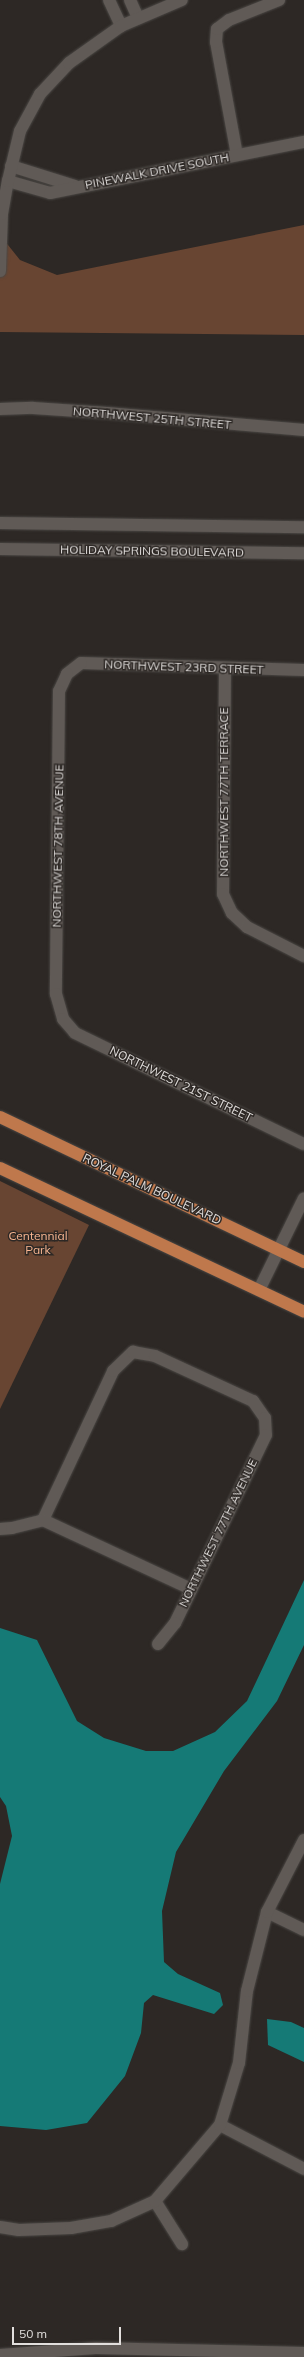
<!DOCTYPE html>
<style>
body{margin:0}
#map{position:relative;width:304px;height:2357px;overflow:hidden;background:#2d2825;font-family:Mulish,sans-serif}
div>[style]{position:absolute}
.green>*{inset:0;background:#684532}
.water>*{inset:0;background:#157a76}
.roads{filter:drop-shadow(0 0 1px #4a4744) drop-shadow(0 0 1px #4a4744)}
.minor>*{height:12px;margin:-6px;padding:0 6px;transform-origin:6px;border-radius:6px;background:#605a56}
.major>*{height:12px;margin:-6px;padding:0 6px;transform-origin:6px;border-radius:6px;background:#bf784c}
span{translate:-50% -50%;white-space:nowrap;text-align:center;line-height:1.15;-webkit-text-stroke:3px #2d2825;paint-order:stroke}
.street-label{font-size:12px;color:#e2dfdd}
.park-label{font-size:12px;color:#f9b691}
.scale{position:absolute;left:12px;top:2327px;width:109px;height:18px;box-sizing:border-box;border:2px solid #e2dfdd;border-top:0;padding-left:5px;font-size:12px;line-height:14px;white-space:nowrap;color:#e2dfdd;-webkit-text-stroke:3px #2d2825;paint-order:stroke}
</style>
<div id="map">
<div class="green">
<i style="clip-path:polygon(304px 225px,304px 335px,0 332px,0 235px,20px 260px,57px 275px)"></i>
<i style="clip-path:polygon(0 1181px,89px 1225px,0 1409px)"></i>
</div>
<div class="water">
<i style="clip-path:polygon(304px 1580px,304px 1645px,277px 1701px,224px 1771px,176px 1852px,162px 1911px,164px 1962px,178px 1974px,220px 1993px,223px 2005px,214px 2014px,153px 1995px,144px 2003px,141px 2033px,125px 2076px,87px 2123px,46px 2130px,0 2126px,0 1884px,12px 1836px,6px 1806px,0 1797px,0 1628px,37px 1640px,77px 1721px,104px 1738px,146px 1751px,173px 1751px,215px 1732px,247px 1701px)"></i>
<i style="clip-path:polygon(267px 2019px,291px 2022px,304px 2028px,304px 2062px,268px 2045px)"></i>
</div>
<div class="roads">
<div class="minor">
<i style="left:109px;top:0;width:29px;rotate:65deg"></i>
<i style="left:130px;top:0;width:20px;rotate:66deg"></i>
<i style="left:237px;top:155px;width:115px;rotate:-100.5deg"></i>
<i style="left:216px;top:42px;width:13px;rotate:-86deg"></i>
<i style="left:217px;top:29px;width:15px;rotate:-37deg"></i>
<i style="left:229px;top:20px;width:54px;rotate:-21.8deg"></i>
<i style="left:11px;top:166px;width:67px;rotate:17.4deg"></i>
<i style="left:8px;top:181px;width:44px;rotate:15.9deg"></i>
<i style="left:50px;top:193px;width:259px;rotate:-11.4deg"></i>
<i style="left:0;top:271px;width:57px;rotate:-88deg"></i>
<i style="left:2px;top:214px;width:34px;rotate:-80deg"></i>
<i style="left:8px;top:181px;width:51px;rotate:-76.5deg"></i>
<i style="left:20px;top:131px;width:42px;rotate:-61.6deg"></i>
<i style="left:40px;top:94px;width:42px;rotate:-46.9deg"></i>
<i style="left:69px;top:63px;width:64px;rotate:-35.4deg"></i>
<i style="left:121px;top:26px;width:66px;rotate:-23.1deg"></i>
<i style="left:0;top:409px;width:33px;rotate:-2deg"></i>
<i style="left:33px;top:408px;width:74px;rotate:3.9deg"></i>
<i style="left:107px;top:413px;width:198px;rotate:4.9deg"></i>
<i style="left:0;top:523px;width:304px;rotate:0.8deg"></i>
<i style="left:0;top:549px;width:304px;rotate:0.8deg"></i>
<i style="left:225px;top:668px;width:226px;rotate:90.5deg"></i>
<i style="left:223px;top:894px;width:21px;rotate:65deg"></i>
<i style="left:232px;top:913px;width:21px;rotate:43deg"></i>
<i style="left:247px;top:927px;width:64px;rotate:27deg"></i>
<i style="left:304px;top:670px;width:223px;rotate:-178.2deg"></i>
<i style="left:81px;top:663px;width:18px;rotate:142deg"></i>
<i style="left:67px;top:674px;width:19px;rotate:115deg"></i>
<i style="left:59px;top:691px;width:303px;rotate:90.6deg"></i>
<i style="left:56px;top:994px;width:26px;rotate:74deg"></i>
<i style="left:63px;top:1019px;width:18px;rotate:49deg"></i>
<i style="left:75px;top:1033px;width:254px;rotate:25.9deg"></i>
<i style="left:259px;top:1290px;width:102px;rotate:-63.9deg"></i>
<i style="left:43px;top:1520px;width:165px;rotate:-64.8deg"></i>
<i style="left:113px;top:1371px;width:28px;rotate:-44deg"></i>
<i style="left:133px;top:1352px;width:22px;rotate:10deg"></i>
<i style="left:155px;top:1356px;width:108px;rotate:24.7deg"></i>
<i style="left:253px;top:1401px;width:21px;rotate:55deg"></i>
<i style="left:265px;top:1418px;width:17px;rotate:87deg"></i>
<i style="left:266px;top:1435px;width:209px;rotate:115.8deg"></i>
<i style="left:175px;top:1623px;width:27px;rotate:129deg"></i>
<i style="left:0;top:1529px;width:12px;rotate:-5deg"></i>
<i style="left:12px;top:1528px;width:32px;rotate:-14deg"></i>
<i style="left:43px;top:1520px;width:163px;rotate:25deg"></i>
<i style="left:267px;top:1912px;width:41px;rotate:25.9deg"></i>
<i style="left:220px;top:2125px;width:95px;rotate:27.6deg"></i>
<i style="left:155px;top:2201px;width:51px;rotate:57.9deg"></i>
<i style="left:0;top:2227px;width:19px;rotate:9deg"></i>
<i style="left:19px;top:2230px;width:52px;rotate:-2.2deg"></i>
<i style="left:71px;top:2228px;width:41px;rotate:-9.9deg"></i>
<i style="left:111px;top:2221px;width:48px;rotate:-24.4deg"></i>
<i style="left:155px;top:2201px;width:100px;rotate:-49.5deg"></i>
<i style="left:220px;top:2125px;width:65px;rotate:-73deg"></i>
<i style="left:239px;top:2063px;width:72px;rotate:-83.7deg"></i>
<i style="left:247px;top:1991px;width:81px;rotate:-75.8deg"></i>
<i style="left:267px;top:1912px;width:81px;rotate:-62.8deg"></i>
<i style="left:0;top:2355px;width:96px;rotate:-4.2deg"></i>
<i style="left:96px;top:2348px;width:208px;rotate:1.4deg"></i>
</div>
<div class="major">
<i style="left:0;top:1117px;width:337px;rotate:25.5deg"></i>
<i style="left:0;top:1168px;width:336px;rotate:25.3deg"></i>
</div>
</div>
<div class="street-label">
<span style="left:157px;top:171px;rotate:-11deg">PINEWALK DRIVE SOUTH</span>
<span style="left:152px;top:418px;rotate:5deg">NORTHWEST 25TH STREET</span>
<span style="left:152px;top:551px;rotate:1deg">HOLIDAY SPRINGS BOULEVARD</span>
<span style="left:184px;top:667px;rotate:2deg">NORTHWEST 23RD STREET</span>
<span style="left:224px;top:792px;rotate:-90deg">NORTHWEST 77TH TERRACE</span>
<span style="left:58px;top:846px;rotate:-89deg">NORTHWEST 78TH AVENUE</span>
<span style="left:181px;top:1084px;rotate:26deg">NORTHWEST 21ST STREET</span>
<span style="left:152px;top:1189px;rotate:25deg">ROYAL PALM BOULEVARD</span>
<span style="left:218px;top:1533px;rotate:-64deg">NORTHWEST 77TH AVENUE</span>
</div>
<div class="park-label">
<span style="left:38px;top:1243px">Centennial<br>Park</span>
</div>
<div class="scale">50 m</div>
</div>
